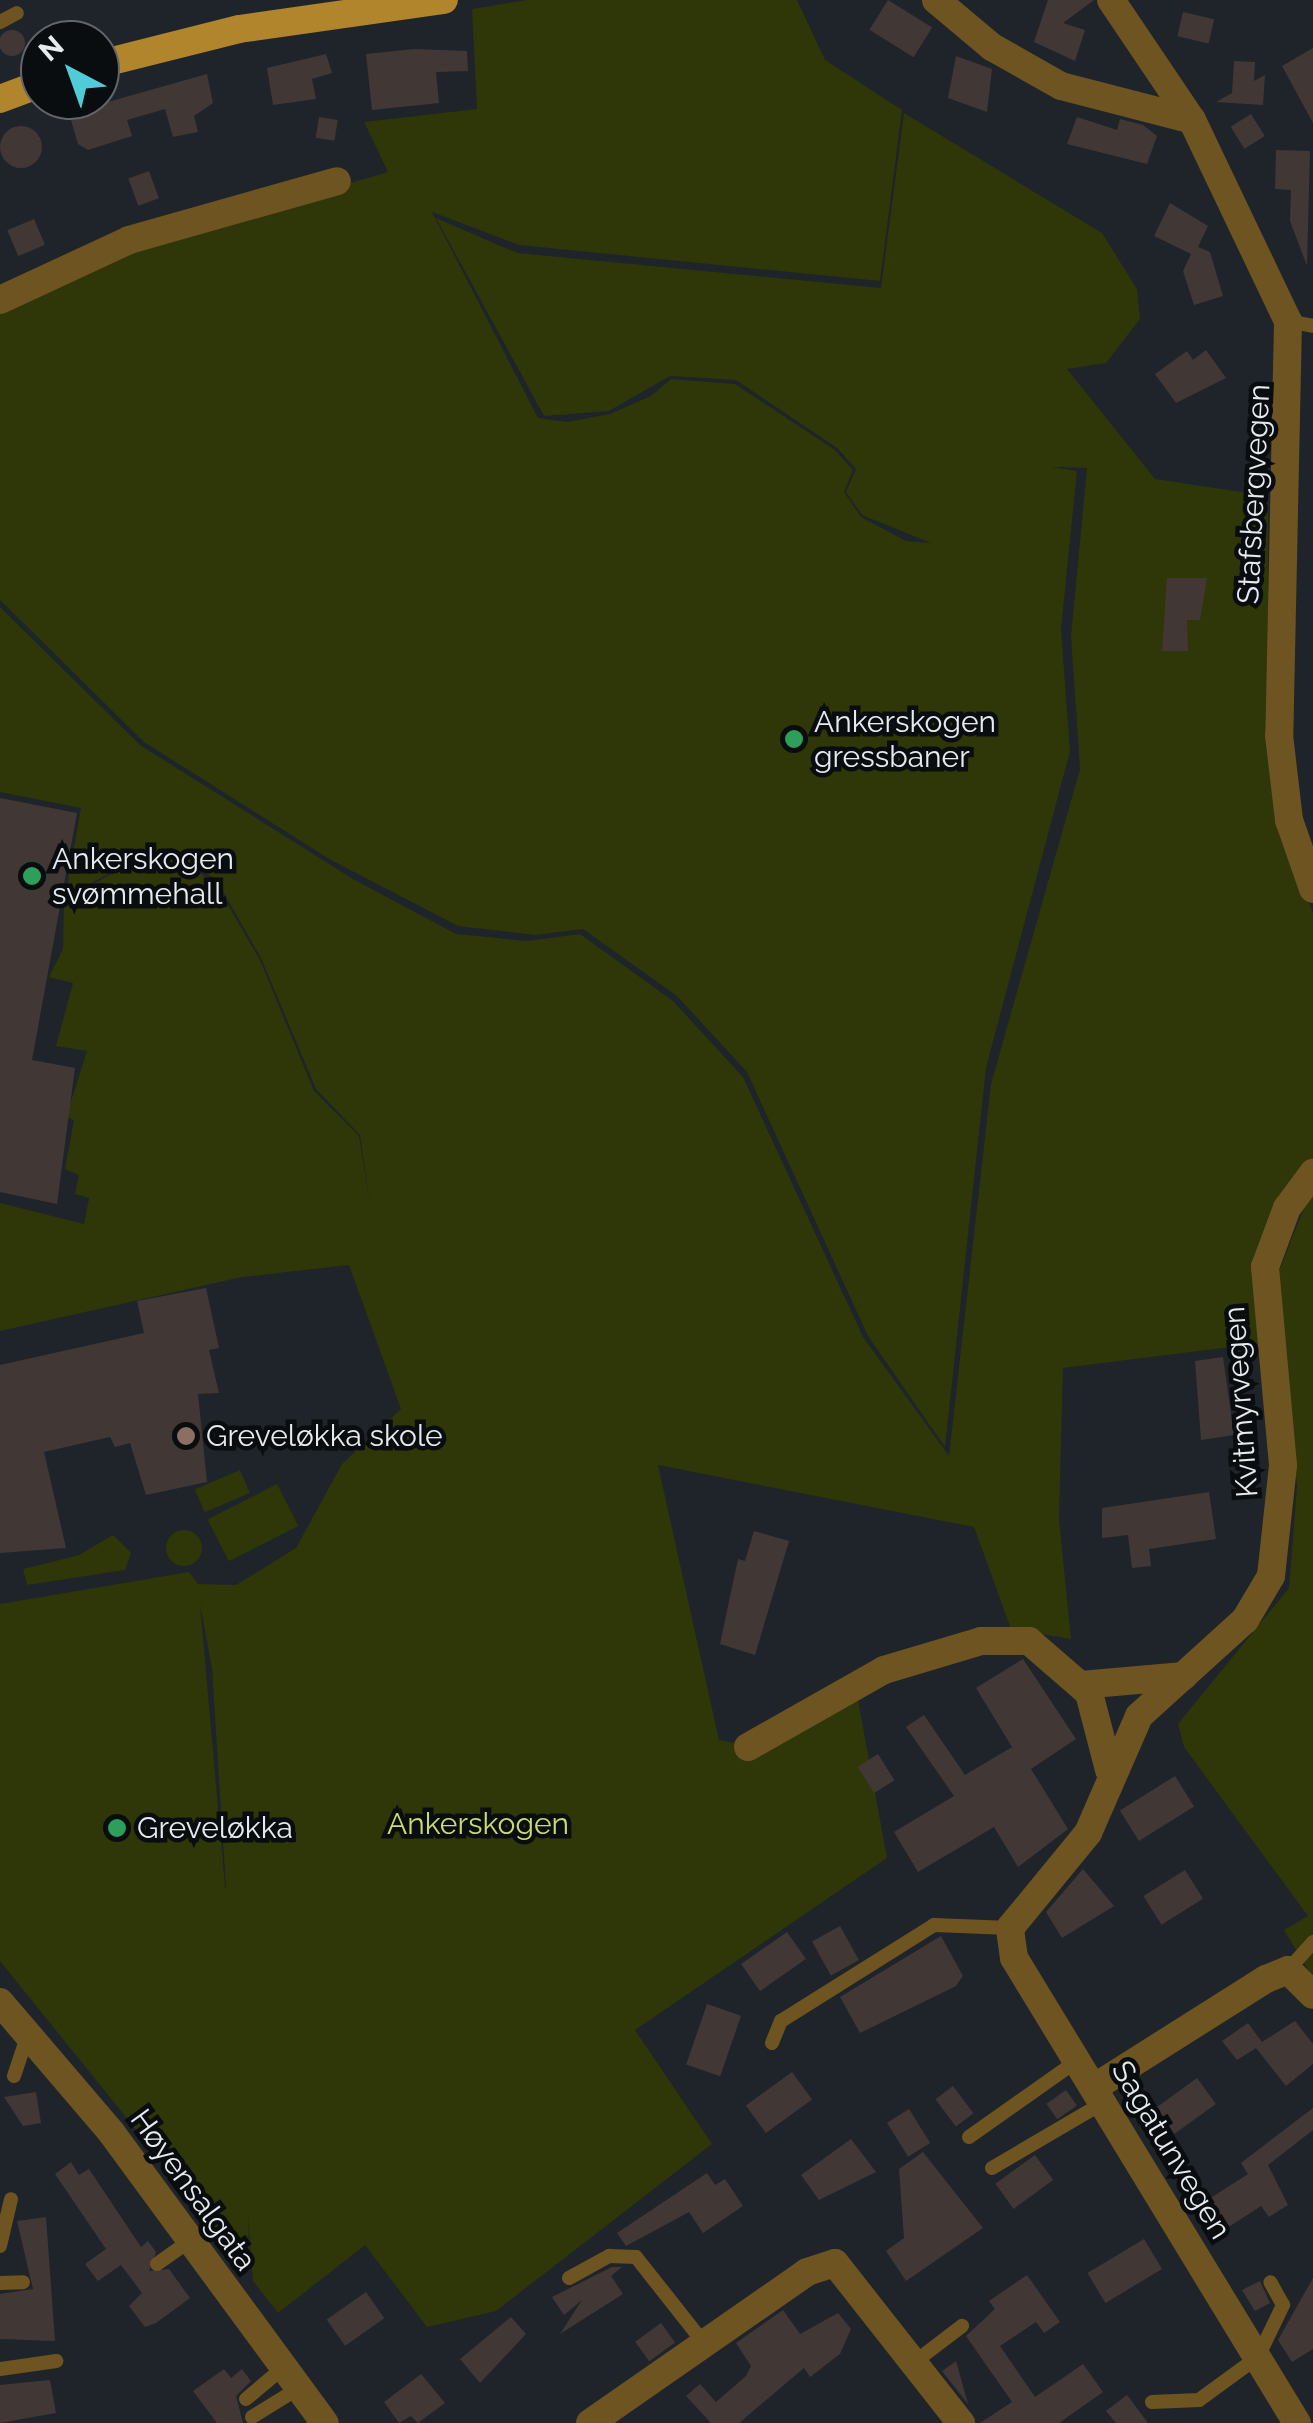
<!DOCTYPE html>
<meta charset="utf-8">
<style>
body{margin:0}
#map{position:relative;width:1313px;height:2423px;overflow:hidden;background:#1e242a;font-family:Raleway,sans-serif}
div>[style]{position:absolute}
.green>*{inset:0;background:#2f3607;transform-origin:0 0}
.round{border-radius:50%}
.building>*{inset:0;background:#413835;transform-origin:0 0}
.service>*{height:14px;margin:-7px;padding:0 7px;transform-origin:7px;border-radius:7px;background:#6e5420}
.minor>*{height:28px;margin:-14px;padding:0 14px;transform-origin:14px;border-radius:14px;background:#6e5420}
.primary>*{height:28px;margin:-14px;padding:0 14px;transform-origin:14px;border-radius:14px;background:#b0852c}
.dots>*{width:28px;height:28px;translate:-50% -50%;box-sizing:border-box;border:5px solid #0a0d10;border-radius:50%}
span{translate:-50% -50%;white-space:nowrap;text-align:center;line-height:1.15;-webkit-text-stroke:9px #0a0d10;paint-order:stroke}
.street-label{font-size:30px;color:#e7eaef}
.poi-label{font-size:30px;color:#e7eaef}
.left{translate:0 -50%;text-align:left}
.park-label{font-size:30px;color:#c9dc6c}
.north{position:absolute;left:20px;top:20px;width:100px;height:100px;box-sizing:border-box;background:#0a0d10;border:2px solid #626569;border-radius:50%;rotate:319deg;font-size:28px;font-weight:700;line-height:40px;text-align:center;color:#e7eaef}
.north::after{content:'';display:block;margin:auto;width:35px;height:45px;background:#52cbd9;clip-path:polygon(50% 0,100% 100%,50% 72%,0 100%)}
</style>
<div id="map">
<div class="green">
<i style="clip-path:polygon(evenodd,527px 0,797px 0,825px 60px,902px 110px,880px 281px,519px 245px,432px 212px,538px 418px,567px 422px,610px 414px,651px 396px,671px 379px,735px 384px,835px 450px,853px 470px,844px 492px,861px 517px,906px 541px,931px 543px,862px 515px,846px 492px,856px 469px,837px 448px,736px 380px,670px 376px,609px 411px,544px 416px,436px 218px,517px 253px,881px 288px,904px 113px,1102px 233px,1137px 289px,1140px 319px,1106px 363px,1067px 369px,1155px 479px,1268px 496px,1268px 712px,1280px 830px,1313px 913px,1313px 1166px,1274px 1224px,1263px 1343px,1063px 1368px,1059px 1519px,1071px 1639px,1011px 1629px,974px 1527px,658px 1465px,719px 1740px,761px 1748px,856px 1689px,887px 1858px,635px 2030px,712px 2144px,496px 2311px,427px 2327px,365px 2245px,278px 2313px,253px 2281px,248px 2214px,250px 2271px,0 1961px,0 1604px,189px 1572px,198px 1584px,236px 1585px,296px 1548px,342px 1464px,401px 1409px,349px 1265px,242px 1277px,0 1331px,0 1203px,84px 1224px,89px 1198px,75px 1194px,79px 1175px,65px 1169px,74px 1120px,66px 1117px,87px 1051px,56px 1046px,73px 983px,49px 977px,63px 949px,64px 901px,144px 855px,166px 855px,214px 881px,260px 960px,314px 1091px,359px 1136px,370px 1204px,360px 1135px,316px 1089px,261px 958px,216px 879px,166px 852px,145px 853px,65px 898px,81px 808px,0 792px,0 607px,140px 745px,353px 879px,456px 934px,527px 941px,580px 934px,673px 1001px,743px 1077px,863px 1337px,949px 1456px,991px 1084px,1080px 769px,1071px 636px,1087px 468px,1052px 467px,1077px 471px,1061px 629px,1070px 751px,986px 1068px,945px 1447px,868px 1336px,747px 1072px,677px 996px,583px 929px,535px 935px,458px 926px,331px 860px,144px 742px,0 600px,0 309px,123px 250px,388px 172px,364px 122px,477px 109px,472px 9px,527px 0,200px 1604px,212px 1669px,226px 1888px,225px 1887px,200px 1604px)"></i>
<i style="clip-path:polygon(1313px 1185px,1313px 1978px,1284px 1930px,1308px 1916px,1184px 1747px,1178px 1724px,1289px 1588px,1297px 1486px,1274px 1284px)"></i>
<i style="left:240px;top:1470px;width:25px;height:49px;rotate:67deg"></i>
<i style="left:277px;top:1484px;width:47px;height:78px;rotate:63deg"></i>
<i class="round" style="left:166px;top:1530px;width:36px;height:36px"></i>
<i style="clip-path:polygon(113px 1535px,131px 1553px,125px 1570px,27px 1585px,23px 1569px,79px 1555px)"></i>
</div>
<div class="building">
<i style="left:888px;top:0;width:52px;height:35px;rotate:32deg"></i>
<i style="clip-path:polygon(1048px 0,1094px 0,1063px 23px,1085px 30px,1075px 61px,1034px 42px)"></i>
<i style="left:1183px;top:12px;width:32px;height:25px;rotate:13deg"></i>
<i class="round" style="left:-1px;top:30px;width:26px;height:26px"></i>
<i style="clip-path:polygon(1313px 48px,1313px 123px,1282px 66px)"></i>
<i style="clip-path:polygon(414px 49px,467px 51px,468px 71px,436px 72px,439px 103px,372px 110px,366px 54px)"></i>
<i style="clip-path:polygon(326px 54px,332px 73px,312px 79px,316px 99px,273px 105px,267px 68px)"></i>
<i style="clip-path:polygon(956px 56px,992px 69px,987px 112px,948px 98px)"></i>
<i style="clip-path:polygon(1234px 61px,1255px 62px,1254px 81px,1265px 75px,1263px 105px,1216px 102px,1232px 93px)"></i>
<i style="clip-path:polygon(207px 74px,213px 103px,194px 116px,198px 132px,173px 137px,165px 109px,127px 120px,132px 136px,88px 150px,78px 144px,69px 113px)"></i>
<i style="left:1251px;top:114px;width:26px;height:24px;rotate:58deg"></i>
<i style="left:319px;top:117px;width:19px;height:21px;rotate:9deg"></i>
<i style="clip-path:polygon(1077px 117px,1117px 130px,1120px 119px,1143px 125px,1157px 136px,1147px 164px,1067px 144px)"></i>
<i class="round" style="left:0;top:126px;width:42px;height:42px"></i>
<i style="clip-path:polygon(1276px 150px,1310px 151px,1307px 266px,1290px 221px,1291px 190px,1275px 189px)"></i>
<i style="left:149px;top:171px;width:29px;height:22px;rotate:70deg"></i>
<i style="clip-path:polygon(1170px 203px,1208px 226px,1198px 247px,1210px 252px,1223px 296px,1194px 305px,1183px 271px,1191px 254px,1154px 236px)"></i>
<i style="left:34px;top:219px;width:28px;height:29px;rotate:67deg"></i>
<i style="clip-path:polygon(1206px 350px,1226px 378px,1176px 403px,1155px 374px,1187px 351px,1193px 360px)"></i>
<i style="clip-path:polygon(1167px 578px,1207px 578px,1200px 620px,1187px 620px,1188px 651px,1162px 651px)"></i>
<i style="clip-path:polygon(0 798px,77px 813px,32px 1060px,75px 1068px,57px 1204px,0 1192px)"></i>
<i style="clip-path:polygon(206px 1288px,219px 1348px,209px 1350px,219px 1393px,198px 1394px,207px 1482px,146px 1495px,130px 1443px,115px 1447px,110px 1437px,44px 1452px,66px 1548px,0 1553px,0 1365px,144px 1333px,137px 1301px)"></i>
<i style="clip-path:polygon(1223px 1357px,1234px 1435px,1201px 1440px,1195px 1361px)"></i>
<i style="clip-path:polygon(1209px 1492px,1216px 1539px,1149px 1549px,1151px 1566px,1132px 1568px,1128px 1535px,1102px 1538px,1102px 1508px)"></i>
<i style="clip-path:polygon(754px 1531px,789px 1541px,755px 1655px,720px 1644px,738px 1559px,745px 1561px)"></i>
<i style="clip-path:polygon(1023px 1659px,1076px 1739px,1031px 1769px,1068px 1829px,1018px 1867px,994px 1827px,918px 1872px,894px 1832px,954px 1796px,906px 1727px,924px 1715px,965px 1775px,1012px 1747px,976px 1688px)"></i>
<i style="left:878px;top:1754px;width:31px;height:24px;rotate:58deg"></i>
<i style="left:1175px;top:1776px;width:36px;height:65px;rotate:58deg"></i>
<i style="clip-path:polygon(1083px 1869px,1114px 1906px,1062px 1938px,1046px 1912px)"></i>
<i style="left:1185px;top:1870px;width:34px;height:49px;rotate:58deg"></i>
<i style="left:840px;top:1926px;width:39px;height:32px;rotate:61deg"></i>
<i style="left:787px;top:1932px;width:33px;height:56px;rotate:55deg"></i>
<i style="clip-path:polygon(941px 1936px,963px 1976px,956px 1986px,860px 2033px,840px 1997px)"></i>
<i style="left:707px;top:2004px;width:36px;height:64px;rotate:19deg"></i>
<i style="clip-path:polygon(1295px 2021px,1313px 2044px,1313px 2064px,1286px 2086px,1256px 2048px,1237px 2060px,1222px 2041px,1248px 2023px,1262px 2042px)"></i>
<i style="left:792px;top:2072px;width:34px;height:57px;rotate:54deg"></i>
<i style="left:1197px;top:2078px;width:32px;height:51px;rotate:54deg"></i>
<i style="left:953px;top:2086px;width:34px;height:22px;rotate:53deg"></i>
<i style="left:1066px;top:2090px;width:19px;height:24px;rotate:55deg"></i>
<i style="clip-path:polygon(36px 2092px,41px 2123px,23px 2126px,4px 2097px)"></i>
<i style="clip-path:polygon(1313px 2108px,1313px 2130px,1268px 2165px,1288px 2205px,1269px 2217px,1261px 2206px,1224px 2230px,1206px 2201px,1248px 2174px,1241px 2163px)"></i>
<i style="left:909px;top:2109px;width:40px;height:26px;rotate:58deg"></i>
<i style="clip-path:polygon(851px 2139px,876px 2172px,819px 2200px,801px 2175px)"></i>
<i style="clip-path:polygon(923px 2152px,983px 2228px,906px 2281px,886px 2251px,904px 2238px,899px 2169px)"></i>
<i style="left:1035px;top:2155px;width:31px;height:49px;rotate:54deg"></i>
<i style="clip-path:polygon(71px 2162px,79px 2175px,89px 2169px,141px 2247px,148px 2241px,156px 2252px,149px 2271px,169px 2269px,190px 2298px,156px 2323px,145px 2327px,129px 2306px,142px 2293px,121px 2265px,98px 2281px,85px 2264px,106px 2249px,55px 2174px)"></i>
<i style="clip-path:polygon(707px 2173px,715px 2185px,725px 2179px,743px 2206px,703px 2233px,689px 2212px,626px 2246px,617px 2233px)"></i>
<i style="clip-path:polygon(46px 2217px,55px 2341px,0 2339px,0 2294px,33px 2289px,17px 2221px)"></i>
<i style="left:1144px;top:2239px;width:35px;height:66px;rotate:59deg"></i>
<i style="clip-path:polygon(612px 2267px,622px 2267px,611px 2276px,623px 2294px,560px 2334px,582px 2300px,564px 2315px,552px 2297px)"></i>
<i style="clip-path:polygon(1027px 2275px,1060px 2322px,1044px 2333px,1036px 2322px,1000px 2346px,1035px 2397px,1083px 2364px,1103px 2392px,1059px 2423px,980px 2423px,1012px 2402px,966px 2336px,995px 2309px,989px 2301px)"></i>
<i style="clip-path:polygon(1313px 2278px,1313px 2349px,1292px 2362px,1278px 2340px)"></i>
<i style="clip-path:polygon(1260px 2281px,1270px 2303px,1255px 2311px,1242px 2290px)"></i>
<i style="left:366px;top:2292px;width:32px;height:48px;rotate:55deg"></i>
<i style="clip-path:polygon(783px 2310px,800px 2334px,838px 2313px,851px 2329px,840px 2354px,810px 2377px,804px 2368px,739px 2423px,711px 2423px,686px 2396px,700px 2384px,716px 2402px,746px 2376px,751px 2366px,736px 2343px)"></i>
<i style="clip-path:polygon(511px 2317px,526px 2334px,480px 2383px,460px 2359px)"></i>
<i style="left:661px;top:2323px;width:24px;height:32px;rotate:54deg"></i>
<i style="clip-path:polygon(956px 2361px,968px 2404px,942px 2371px)"></i>
<i style="clip-path:polygon(224px 2369px,231px 2378px,242px 2369px,251px 2381px,236px 2396px,243px 2423px,217px 2423px,193px 2391px)"></i>
<i style="clip-path:polygon(421px 2374px,445px 2403px,418px 2423px,411px 2416px,399px 2423px,384px 2402px)"></i>
<i style="clip-path:polygon(50px 2380px,56px 2413px,0 2423px,0 2385px)"></i>
<i style="clip-path:polygon(1127px 2395px,1148px 2423px,1116px 2423px,1106px 2411px)"></i>
</div>
<div class="service">
<i style="left:0;top:22px;width:19px;rotate:-28deg"></i>
<i style="left:1288px;top:321px;width:25px;rotate:11deg"></i>
<i style="left:1288px;top:1970px;width:38px;rotate:-48deg"></i>
<i style="left:772px;top:2043px;width:24px;rotate:-68deg"></i>
<i style="left:781px;top:2021px;width:181px;rotate:-32.1deg"></i>
<i style="left:934px;top:1925px;width:76px;rotate:2.3deg"></i>
<i style="left:14px;top:2076px;width:44px;rotate:-71.6deg"></i>
<i style="left:969px;top:2137px;width:133px;rotate:-35.2deg"></i>
<i style="left:992px;top:2168px;width:129px;rotate:-30.4deg"></i>
<i style="left:0;top:2246px;width:48px;rotate:-76.8deg"></i>
<i style="left:157px;top:2264px;width:42px;rotate:-35.2deg"></i>
<i style="left:569px;top:2278px;width:46px;rotate:-28.8deg"></i>
<i style="left:609px;top:2256px;width:27px;rotate:2deg"></i>
<i style="left:636px;top:2257px;width:110px;rotate:51.7deg"></i>
<i style="left:0;top:2283px;width:23px;rotate:-2deg"></i>
<i style="left:916px;top:2361px;width:58px;rotate:-37.3deg"></i>
<i style="left:0;top:2369px;width:57px;rotate:-8.1deg"></i>
<i style="left:246px;top:2399px;width:50px;rotate:-40.1deg"></i>
<i style="left:1152px;top:2402px;width:47px;rotate:-2.4deg"></i>
<i style="left:1199px;top:2400px;width:73px;rotate:-36.1deg"></i>
<i style="left:1258px;top:2357px;width:58px;rotate:-64.3deg"></i>
<i style="left:1283px;top:2305px;width:26px;rotate:-119deg"></i>
<i style="left:252px;top:2417px;width:55px;rotate:-31.7deg"></i>
</div>
<div class="minor">
<i style="left:936px;top:0;width:73px;rotate:40deg"></i>
<i style="left:992px;top:47px;width:79px;rotate:29.5deg"></i>
<i style="left:1061px;top:86px;width:135px;rotate:14.5deg"></i>
<i style="left:1111px;top:0;width:145px;rotate:56deg"></i>
<i style="left:1192px;top:120px;width:223px;rotate:64.5deg"></i>
<i style="left:1288px;top:321px;width:414px;rotate:91.2deg"></i>
<i style="left:1279px;top:735px;width:86px;rotate:83.3deg"></i>
<i style="left:1289px;top:820px;width:73px;rotate:70.8deg"></i>
<i style="left:0;top:300px;width:142px;rotate:-24.9deg"></i>
<i style="left:129px;top:240px;width:216px;rotate:-15.8deg"></i>
<i style="left:1081px;top:1685px;width:103px;rotate:-5deg"></i>
<i style="left:748px;top:1747px;width:156px;rotate:-29.5deg"></i>
<i style="left:884px;top:1670px;width:101px;rotate:-16.6deg"></i>
<i style="left:981px;top:1641px;width:48px"></i>
<i style="left:1029px;top:1641px;width:79px;rotate:40.9deg"></i>
<i style="left:1089px;top:1693px;width:80px;rotate:75.4deg"></i>
<i style="left:0;top:2002px;width:171px;rotate:49.5deg"></i>
<i style="left:111px;top:2132px;width:361px;rotate:53.7deg"></i>
<i style="left:1095px;top:2087px;width:202px;rotate:-32.3deg"></i>
<i style="left:1266px;top:1979px;width:24px;rotate:-22deg"></i>
<i style="left:1288px;top:1970px;width:35px;rotate:45deg"></i>
<i style="left:590px;top:2423px;width:264px;rotate:-34.8deg"></i>
<i style="left:807px;top:2272px;width:29px;rotate:-18deg"></i>
<i style="left:835px;top:2263px;width:204px;rotate:51.8deg"></i>
<i style="left:1297px;top:2423px;width:544px;rotate:-121.32deg"></i>
<i style="left:1014px;top:1958px;width:30px;rotate:-98deg"></i>
<i style="left:1010px;top:1928px;width:123px;rotate:-50.6deg"></i>
<i style="left:1088px;top:1833px;width:128px;rotate:-66.4deg"></i>
<i style="left:1139px;top:1716px;width:143px;rotate:-42.2deg"></i>
<i style="left:1245px;top:1620px;width:51px;rotate:-59.4deg"></i>
<i style="left:1271px;top:1576px;width:112px;rotate:-83.8deg"></i>
<i style="left:1283px;top:1465px;width:199px;rotate:-95.2deg"></i>
<i style="left:1265px;top:1267px;width:63px;rotate:-69.6deg"></i>
<i style="left:1287px;top:1208px;width:44px;rotate:-53.4deg"></i>
</div>
<div class="primary">
<i style="left:100px;top:64px;width:143px;rotate:-14.1deg"></i>
<i style="left:239px;top:29px;width:207px;rotate:-8.1deg"></i>
<i style="left:0;top:99px;width:43px;rotate:-20.6deg"></i>
</div>
<div class="dots">
<i style="left:794px;top:739px;background:#2e9e5b"></i>
<i style="left:32px;top:876px;background:#2e9e5b"></i>
<i style="left:186px;top:1436px;background:#8d6e63"></i>
<i style="left:117px;top:1828px;background:#2e9e5b"></i>
</div>
<div class="street-label">
<span style="left:1254px;top:494px;rotate:-87deg">Stafsbergvegen</span>
<span style="left:1241px;top:1402px;rotate:-94deg">Kvitmyrvegen</span>
<span style="left:1171px;top:2150px;rotate:59deg">Sagatunvegen</span>
<span style="left:193px;top:2190px;rotate:54deg">Høyensalgata</span>
</div>
<div class="poi-label">
<span class="left" style="left:814px;top:739px">Ankerskogen<br>gressbaner</span>
<span class="left" style="left:52px;top:876px">Ankerskogen<br>svømmehall</span>
<span class="left" style="left:206px;top:1436px">Greveløkka skole</span>
<span class="left" style="left:137px;top:1828px">Greveløkka</span>
</div>
<div class="park-label">
<span style="left:478px;top:1824px">Ankerskogen</span>
</div>
<div class="north">N</div>
</div>
